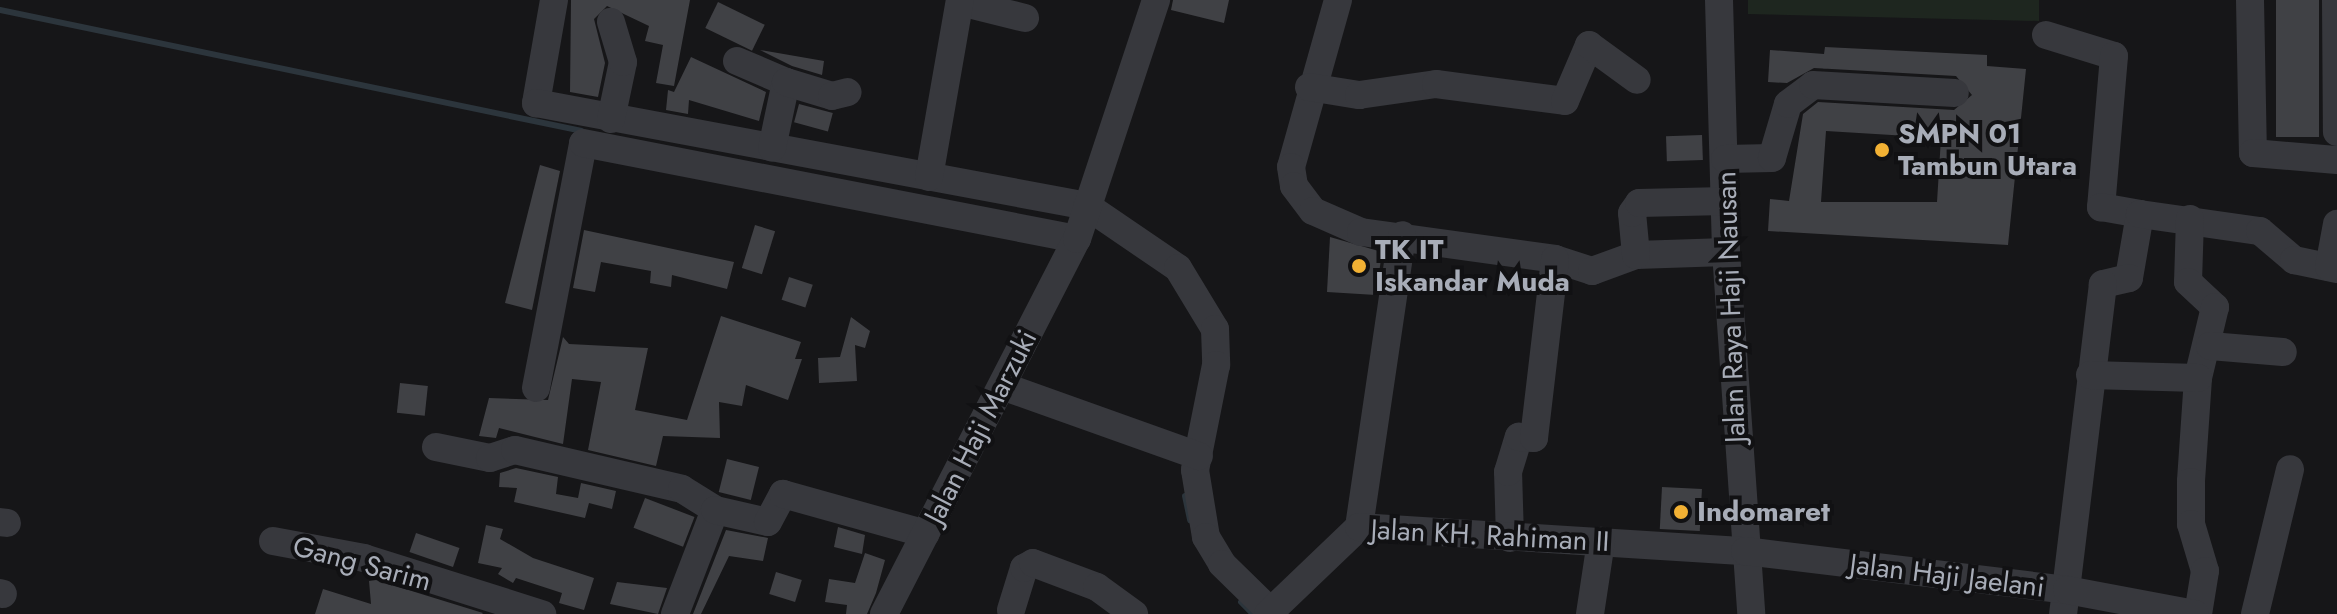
<!DOCTYPE html>
<style>
body{margin:0}
#map{position:relative;width:2337px;height:614px;overflow:hidden;background:#161618;font-family:Jost,sans-serif}
div>[style]{position:absolute}
.green>*{inset:0;background:#1e261f}
.stream>*{height:6px;margin:-3px;padding:0 3px;transform-origin:3px;border-radius:3px;background:#2c353c}
.building>*{inset:0;background:#404145;transform-origin:0 0}
.minor>*{height:28px;margin:-14px;padding:0 14px;transform-origin:14px;border-radius:14px;background:#37383d}
.dots>*{width:22px;height:22px;translate:-50% -50%;box-sizing:border-box;border:4px solid #111113;border-radius:50%}
span{translate:-50% -50%;white-space:nowrap;text-align:center;line-height:1.15;-webkit-text-stroke:8px #111113;paint-order:stroke}
.poi-label{font-size:28px;color:#a8adb8;font-weight:700}
.left{translate:0 -50%;text-align:left}
.street-label{font-size:28px;color:#a8adb8}
</style>
<div id="map">
<div class="green">
<i style="clip-path:polygon(1748px 0,2039px 0,2039px 21px,1748px 14px)"></i>
</div>
<div class="stream">
<i style="left:0;top:10px;width:594px;rotate:11.74deg"></i>
<i style="left:1185px;top:496px;width:25px;rotate:78deg"></i>
<i style="left:1241px;top:602px;width:17px;rotate:45deg"></i>
</div>
<div class="building">
<i style="clip-path:polygon(571px 0,690px 0,674px 86px,656px 83px,663px 45px,645px 41px,649px 26px,607px 6px,594px 19px,605px 63px,598px 97px,570px 92px)"></i>
<i style="clip-path:polygon(1173px 0,1229px 0,1224px 23px,1171px 10px)"></i>
<i style="left:2276px;top:0;width:43px;height:137px"></i>
<i style="left:718px;top:2px;width:52px;height:29px;rotate:26deg"></i>
<i style="clip-path:polygon(evenodd,1825px 47px,1987px 55px,1987px 66px,2026px 69px,2008px 245px,1768px 231px,1770px 199px,1789px 201px,1803px 114px,1818px 102px,1954px 110px,1972px 95px,1956px 76px,1814px 68px,1787px 83px,1768px 82px,1770px 50px,1824px 54px,1825px 47px,1826px 131px,1941px 138px,1937px 202px,1821px 202px,1826px 131px)"></i>
<i style="clip-path:polygon(760px 50px,824px 61px,822px 75px,792px 66px)"></i>
<i style="clip-path:polygon(691px 57px,766px 92px,759px 121px,689px 100px,688px 114px,666px 110px,668px 90px,674px 92px)"></i>
<i style="left:799px;top:104px;width:35px;height:19px;rotate:15deg"></i>
<i style="left:1702px;top:135px;width:25px;height:36px;rotate:88deg"></i>
<i style="clip-path:polygon(540px 165px,560px 171px,532px 310px,505px 303px)"></i>
<i style="left:755px;top:225px;width:21px;height:45px;rotate:17deg"></i>
<i style="clip-path:polygon(584px 230px,734px 262px,727px 289px,672px 275px,671px 287px,650px 283px,651px 271px,601px 262px,595px 292px,573px 288px)"></i>
<i style="clip-path:polygon(1330px 237px,1382px 252px,1376px 295px,1327px 292px)"></i>
<i style="left:789px;top:277px;width:25px;height:24px;rotate:18deg"></i>
<i style="clip-path:polygon(721px 316px,801px 342px,795px 359px,802px 359px,788px 400px,746px 385px,742px 406px,719px 402px,720px 438px,663px 436px,656px 466px,588px 450px,601px 382px,572px 379px,563px 444px,499px 428px,496px 438px,479px 436px,489px 398px,548px 400px,563px 337px,569px 344px,648px 348px,635px 410px,687px 420px)"></i>
<i style="clip-path:polygon(851px 317px,870px 331px,865px 348px,855px 345px,857px 381px,819px 383px,818px 358px,840px 357px)"></i>
<i style="left:400px;top:383px;width:28px;height:30px;rotate:6deg"></i>
<i style="left:727px;top:459px;width:33px;height:34px;rotate:14deg"></i>
<i style="clip-path:polygon(516px 468px,558px 477px,556px 494px,578px 498px,581px 483px,616px 491px,612px 509px,589px 503px,585px 518px,514px 502px,517px 488px,499px 487px,500px 473px)"></i>
<i style="left:1662px;top:487px;width:40px;height:42px;rotate:3deg"></i>
<i style="left:645px;top:498px;width:53px;height:32px;rotate:21deg"></i>
<i style="clip-path:polygon(486px 525px,503px 529px,500px 539px,533px 558px,594px 578px,584px 610px,559px 603px,562px 593px,516px 578px,513px 583px,498px 574px,502px 568px,478px 563px)"></i>
<i style="clip-path:polygon(838px 527px,865px 535px,862px 554px,834px 547px)"></i>
<i style="clip-path:polygon(726px 530px,768px 538px,763px 561px,729px 556px,701px 614px,693px 614px)"></i>
<i style="left:416px;top:533px;width:46px;height:20px;rotate:19deg"></i>
<i style="clip-path:polygon(865px 553px,885px 560px,876px 593px,867px 614px,846px 614px,847px 605px,825px 602px,829px 579px,855px 583px)"></i>
<i style="left:776px;top:572px;width:27px;height:23px;rotate:17deg"></i>
<i style="clip-path:polygon(376px 580px,483px 613px,482px 614px,315px 614px,323px 589px,371px 604px,369px 581px)"></i>
<i style="clip-path:polygon(617px 582px,667px 588px,658px 614px,610px 604px)"></i>
</div>
<div class="minor">
<i style="left:554px;top:0;width:105px;rotate:99.9deg"></i>
<i style="left:536px;top:103px;width:561px;rotate:10.59deg"></i>
<i style="left:1087px;top:206px;width:110px;rotate:34.3deg"></i>
<i style="left:1178px;top:268px;width:71px;rotate:58.8deg"></i>
<i style="left:1215px;top:329px;width:36px;rotate:88deg"></i>
<i style="left:1216px;top:365px;width:107px;rotate:101.3deg"></i>
<i style="left:1195px;top:470px;width:68px;rotate:80.7deg"></i>
<i style="left:1206px;top:537px;width:31px;rotate:59deg"></i>
<i style="left:1222px;top:564px;width:71px;rotate:44.4deg"></i>
<i style="left:1338px;top:0;width:173px;rotate:105.7deg"></i>
<i style="left:1291px;top:167px;width:19px;rotate:81deg"></i>
<i style="left:1294px;top:186px;width:31px;rotate:53deg"></i>
<i style="left:1313px;top:211px;width:52px;rotate:23.6deg"></i>
<i style="left:1361px;top:232px;width:196px;rotate:7.9deg"></i>
<i style="left:1555px;top:259px;width:39px;rotate:18deg"></i>
<i style="left:1592px;top:271px;width:47px;rotate:-20deg"></i>
<i style="left:1636px;top:255px;width:90px;rotate:-1.9deg"></i>
<i style="left:1719px;top:0;width:252px;rotate:88.4deg"></i>
<i style="left:1726px;top:252px;width:363px;rotate:86deg"></i>
<i style="left:2250px;top:0;width:153px;rotate:88.9deg"></i>
<i style="left:2253px;top:153px;width:84px;rotate:4.8deg"></i>
<i style="left:2336px;top:0;width:132px;rotate:89.6deg"></i>
<i style="left:960px;top:2px;width:67px;rotate:13.8deg"></i>
<i style="left:2046px;top:35px;width:71px;rotate:17.2deg"></i>
<i style="left:2114px;top:56px;width:152px;rotate:94.9deg"></i>
<i style="left:2101px;top:207px;width:40px;rotate:10deg"></i>
<i style="left:2140px;top:214px;width:65px;rotate:99.8deg"></i>
<i style="left:2129px;top:278px;width:27px;rotate:167deg"></i>
<i style="left:2103px;top:284px;width:332px;rotate:96.9deg"></i>
<i style="left:737px;top:61px;width:53px;rotate:23.2deg"></i>
<i style="left:786px;top:82px;width:67px;rotate:102deg"></i>
<i style="left:786px;top:82px;width:48px;rotate:16.9deg"></i>
<i style="left:832px;top:96px;width:16px;rotate:-14deg"></i>
<i style="left:1309px;top:87px;width:51px;rotate:9.1deg"></i>
<i style="left:1359px;top:95px;width:78px;rotate:-8.1deg"></i>
<i style="left:1436px;top:84px;width:130px;rotate:7.5deg"></i>
<i style="left:1565px;top:101px;width:61px;rotate:-66.8deg"></i>
<i style="left:1589px;top:45px;width:59px;rotate:36.1deg"></i>
<i style="left:611px;top:119px;width:58px;rotate:-78.1deg"></i>
<i style="left:623px;top:62px;width:42px;rotate:-106.7deg"></i>
<i style="left:1725px;top:159px;width:47px;rotate:-1.2deg"></i>
<i style="left:1772px;top:158px;width:56px;rotate:-73.5deg"></i>
<i style="left:1788px;top:104px;width:31px;rotate:-37deg"></i>
<i style="left:1813px;top:85px;width:142px;rotate:3.2deg"></i>
<i style="left:929px;top:177px;width:180px;rotate:-80.1deg"></i>
<i style="left:2140px;top:214px;width:121px;rotate:8.1deg"></i>
<i style="left:2260px;top:231px;width:45px;rotate:40.5deg"></i>
<i style="left:2294px;top:260px;width:44px;rotate:11.8deg"></i>
<i style="left:2190px;top:219px;width:63px;rotate:91.8deg"></i>
<i style="left:2188px;top:282px;width:37px;rotate:43deg"></i>
<i style="left:2215px;top:307px;width:73px;rotate:103.5deg"></i>
<i style="left:2198px;top:378px;width:104px;rotate:93.9deg"></i>
<i style="left:2191px;top:482px;width:42px;rotate:90deg"></i>
<i style="left:2191px;top:524px;width:49px;rotate:73.4deg"></i>
<i style="left:2205px;top:571px;width:44px;rotate:99.2deg"></i>
<i style="left:1636px;top:255px;width:42px;rotate:-95.4deg"></i>
<i style="left:1632px;top:213px;width:12px;rotate:-55deg"></i>
<i style="left:1639px;top:203px;width:86px;rotate:-1.3deg"></i>
<i style="left:2329px;top:267px;width:44px;rotate:-79.5deg"></i>
<i style="left:2210px;top:346px;width:73px;rotate:4.7deg"></i>
<i style="left:2090px;top:375px;width:108px;rotate:1.6deg"></i>
<i style="left:1002px;top:386px;width:209px;rotate:19.6deg"></i>
<i style="left:536px;top:388px;width:249px;rotate:-79.1deg"></i>
<i style="left:583px;top:143px;width:503px;rotate:11deg"></i>
<i style="left:436px;top:447px;width:55px;rotate:11.5deg"></i>
<i style="left:490px;top:458px;width:26px;rotate:-18deg"></i>
<i style="left:515px;top:450px;width:171px;rotate:13.1deg"></i>
<i style="left:682px;top:489px;width:39px;rotate:32deg"></i>
<i style="left:0;top:522px;width:7px;rotate:8deg"></i>
<i style="left:1359px;top:527px;width:295px;rotate:-81.6deg"></i>
<i style="left:1510px;top:538px;width:66px;rotate:-91.7deg"></i>
<i style="left:1508px;top:472px;width:37px;rotate:-73deg"></i>
<i style="left:1519px;top:437px;width:15px;rotate:4deg"></i>
<i style="left:1534px;top:438px;width:180px;rotate:-83.3deg"></i>
<i style="left:273px;top:541px;width:93px;rotate:10.6deg"></i>
<i style="left:364px;top:558px;width:187px;rotate:17.5deg"></i>
<i style="left:0;top:593px;width:3px;rotate:18deg"></i>
<i style="left:1011px;top:610px;width:44px;rotate:-72.8deg"></i>
<i style="left:1024px;top:568px;width:10px;rotate:-29deg"></i>
<i style="left:1033px;top:563px;width:68px;rotate:20.6deg"></i>
<i style="left:1097px;top:587px;width:46px;rotate:36.1deg"></i>
<i style="left:675px;top:614px;width:111px;rotate:-69deg"></i>
<i style="left:715px;top:510px;width:54px;rotate:12.8deg"></i>
<i style="left:768px;top:522px;width:32px;rotate:-62deg"></i>
<i style="left:783px;top:494px;width:148px;rotate:15.6deg"></i>
<i style="left:884px;top:614px;width:422px;rotate:-62.8deg"></i>
<i style="left:1077px;top:239px;width:252px;rotate:-71.7deg"></i>
<i style="left:1268px;top:614px;width:126px;rotate:-43.7deg"></i>
<i style="left:1359px;top:527px;width:387px;rotate:3.6deg"></i>
<i style="left:1745px;top:551px;width:324px;rotate:6.9deg"></i>
<i style="left:2067px;top:590px;width:130px;rotate:10.6deg"></i>
<i style="left:1590px;top:614px;width:74px;rotate:-81.4deg"></i>
<i style="left:2255px;top:614px;width:149px;rotate:-76.4deg"></i>
</div>
<div class="dots">
<i style="left:1882px;top:150px;background:#f2b134"></i>
<i style="left:1359px;top:266px;background:#f2b134"></i>
<i style="left:1681px;top:512px;background:#f2b134"></i>
</div>
<div class="poi-label">
<span class="left" style="left:1898px;top:150px">SMPN 01<br>Tambun Utara</span>
<span class="left" style="left:1375px;top:266px">TK IT<br>Iskandar Muda</span>
<span class="left" style="left:1697px;top:512px">Indomaret</span>
</div>
<div class="street-label">
<span style="left:1731px;top:307px;rotate:-92deg">Jalan Raya Haji Nausan</span>
<span style="left:981px;top:427px;rotate:-63deg">Jalan Haji Marzuki</span>
<span style="left:1490px;top:536px;rotate:3deg">Jalan KH. Rahiman II</span>
<span style="left:362px;top:564px;rotate:15deg">Gang Sarim</span>
<span style="left:1947px;top:576px;rotate:7deg">Jalan Haji Jaelani</span>
</div>
</div>
